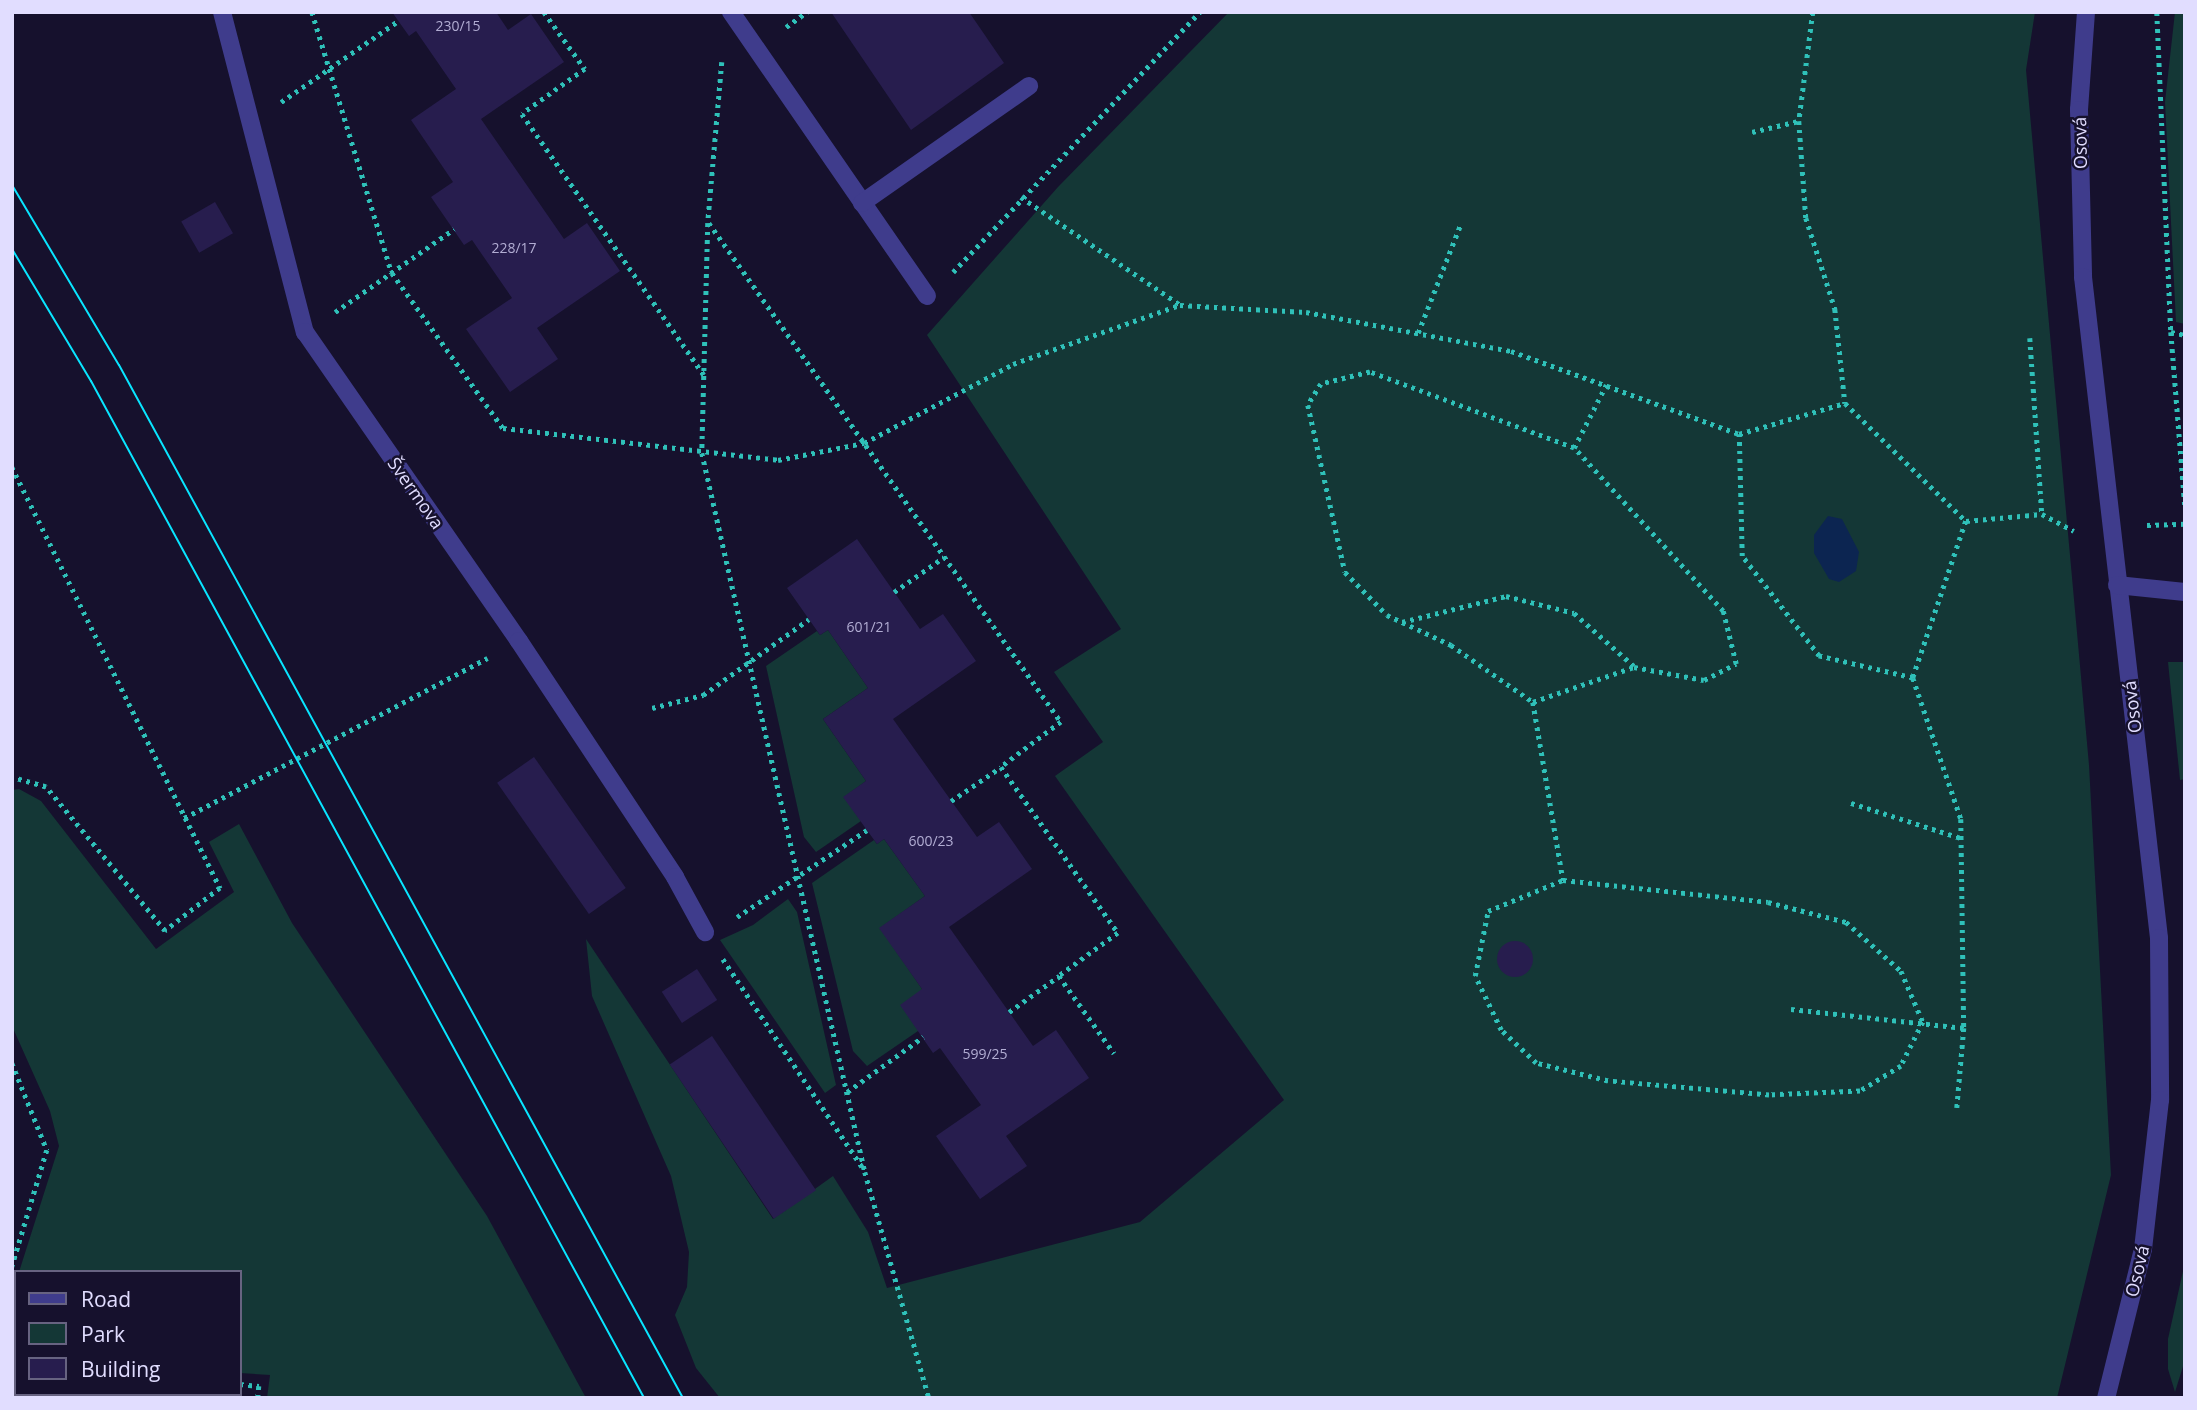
<!DOCTYPE html>
<meta charset="utf-8">
<style>
body{margin:0}
#map{position:relative;width:2197px;height:1410px;overflow:hidden;background:#16112d;font-family:"Open Sans",sans-serif}
div>[style]{position:absolute}
.green>*{inset:0;background:#143736}
.water>*{inset:0;background:#0c2551}
.building>*{inset:0;background:#271d4e;transform-origin:0 0}
.round{border-radius:50%}
.path>*{height:4.5px;margin-top:-2.25px;transform-origin:0;background:repeating-linear-gradient(90deg,#2fc1b9 0 3.5px,transparent 0 8.5px)}
.minor>*{height:18px;margin:-9px;padding:0 9px;transform-origin:9px;border-radius:9px;background:#3f3c8c}
.tram>*{height:2px;margin:-1px;padding:0 1px;transform-origin:1px;border-radius:1px;background:#09e5ff}
span{translate:-50% -50%;white-space:nowrap;text-align:center;line-height:1.15;-webkit-text-stroke:5px #16112d;paint-order:stroke}
.number-label{font-size:14px;color:#b2add3}
.number-label span{-webkit-text-stroke-width:0}
.street-label{font-size:18px;color:#e1ddff}
.frame{position:absolute;inset:0;border:14px solid #e1ddff;pointer-events:none}
.legend{position:absolute;left:14px;top:1270px;width:228px;height:126px;box-sizing:border-box;background:#16112d;border:2px solid #676381;margin:0;padding:9px 12px;list-style:none;font-size:21px;color:#e1ddff}
.legend li{display:flex;align-items:center;gap:14px;height:35px}
.legend b{width:35px;border:2px solid #676381}
</style>
<div id="map">
<div class="green">
<i style="clip-path:polygon(1229px 12px,2035px 12px,2026px 70px,2089px 765px,2111px 1175px,2057px 1398px,720px 1398px,696px 1368px,675px 1315px,687px 1287px,689px 1252px,671px 1176px,592px 996px,586px 939px,773px 1219px,833px 1176px,868px 1232px,887px 1288px,1140px 1222px,1284px 1100px,1055px 776px,1103px 742px,1054px 672px,1121px 629px,927px 335px,1058px 187px)"></i>
<i style="clip-path:polygon(2175px 12px,2185px 12px,2185px 324px,2176px 322px,2165px 102px)"></i>
<i style="clip-path:polygon(828px 630px,868px 688px,823px 719px,866px 781px,844px 797px,861px 821px,816px 852px,804px 837px,766px 666px,817px 631px,820px 635px)"></i>
<i style="clip-path:polygon(2168px 662px,2185px 662px,2185px 779px,2180px 780px)"></i>
<i style="clip-path:polygon(19px 789px,41px 801px,156px 949px,234px 892px,209px 842px,239px 824px,292px 923px,487px 1216px,586px 1398px,267px 1398px,270px 1375px,240px 1373px,240px 1272px,19px 1272px,59px 1146px,50px 1111px,12px 1026px,12px 790px)"></i>
<i style="clip-path:polygon(884px 839px,925px 896px,880px 928px,922px 989px,918px 1031px,867px 1066px,853px 1051px,812px 883px,874px 840px,877px 844px)"></i>
<i style="clip-path:polygon(788px 899px,797px 912px,836px 1085px,825px 1093px,720px 940px,753px 925px)"></i>
<i style="clip-path:polygon(2185px 1262px,2185px 1360px,2175px 1392px,2168px 1369px,2168px 1339px)"></i>
<i style="clip-path:polygon(16px 1284px,16px 1358px,12px 1295px)"></i>
</div>
<div class="water">
<i style="clip-path:polygon(1828px 516px,1842px 519px,1859px 552px,1856px 571px,1839px 582px,1829px 579px,1814px 553px,1814px 535px)"></i>
</div>
<div class="building">
<i style="clip-path:polygon(392px 12px,496px 12px,508px 30px,531px 14px,564px 62px,481px 119px,564px 239px,587px 223px,620px 271px,537px 328px,558px 359px,510px 392px,466px 329px,512px 298px,472px 240px,464px 245px,431px 197px,453px 182px,411px 120px,456px 89px,416px 31px,409px 36px)"></i>
<i style="clip-path:polygon(831px 12px,969px 12px,1004px 63px,911px 130px)"></i>
<i style="left:215px;top:202px;width:36px;height:39px;rotate:60deg"></i>
<i style="clip-path:polygon(857px 539px,920px 629px,943px 614px,976px 661px,893px 719px,977px 837px,999px 822px,1032px 869px,949px 927px,1033px 1046px,1056px 1030px,1089px 1078px,1006px 1136px,1027px 1166px,980px 1199px,936px 1136px,981px 1105px,940px 1048px,933px 1053px,900px 1005px,922px 989px,879px 928px,925px 896px,884px 839px,877px 844px,843px 797px,866px 781px,823px 719px,868px 688px,828px 630px,820px 635px,787px 588px)"></i>
<i style="left:534px;top:757px;width:160px;height:45px;rotate:55deg"></i>
<i class="round" style="left:1497px;top:941px;width:36px;height:36px"></i>
<i style="left:697px;top:969px;width:37px;height:42px;rotate:57deg"></i>
<i style="left:712px;top:1036px;width:186px;height:51px;rotate:56deg"></i>
</div>
<div class="path">
<i style="left:312px;top:12px;width:273px;rotate:73deg"></i>
<i style="left:392px;top:273px;width:191px;rotate:54.4deg"></i>
<i style="left:503px;top:428px;width:277px;rotate:6.6deg"></i>
<i style="left:778px;top:460px;width:88px;rotate:-11.2deg"></i>
<i style="left:864px;top:443px;width:169px;rotate:-27.9deg"></i>
<i style="left:1013px;top:364px;width:177px;rotate:-19.5deg"></i>
<i style="left:1180px;top:305px;width:126px;rotate:3.2deg"></i>
<i style="left:1306px;top:312px;width:209px;rotate:10.8deg"></i>
<i style="left:1511px;top:351px;width:243px;rotate:20deg"></i>
<i style="left:544px;top:12px;width:70px;rotate:54.3deg"></i>
<i style="left:585px;top:69px;width:77px;rotate:144.5deg"></i>
<i style="left:522px;top:114px;width:318px;rotate:55.1deg"></i>
<i style="left:1813px;top:12px;width:110px;rotate:97.3deg"></i>
<i style="left:1799px;top:121px;width:97px;rotate:85.9deg"></i>
<i style="left:1806px;top:218px;width:96px;rotate:72.3deg"></i>
<i style="left:1835px;top:309px;width:95px;rotate:83.9deg"></i>
<i style="left:2157px;top:12px;width:320px;rotate:87.5deg"></i>
<i style="left:2171px;top:332px;width:176px;rotate:85.4deg"></i>
<i style="left:786px;top:27px;width:26px;rotate:-36deg"></i>
<i style="left:722px;top:62px;width:162px;rotate:95deg"></i>
<i style="left:708px;top:223px;width:230px;rotate:91.5deg"></i>
<i style="left:702px;top:453px;width:737px;rotate:77.23deg"></i>
<i style="left:865px;top:1172px;width:235px;rotate:74.2deg"></i>
<i style="left:281px;top:102px;width:142px;rotate:-34.7deg"></i>
<i style="left:1752px;top:132px;width:48px;rotate:-13.2deg"></i>
<i style="left:1021px;top:197px;width:191px;rotate:34.1deg"></i>
<i style="left:709px;top:223px;width:611px;rotate:54.8deg"></i>
<i style="left:1061px;top:722px;width:75px;rotate:143.1deg"></i>
<i style="left:1001px;top:767px;width:203px;rotate:54.8deg"></i>
<i style="left:1118px;top:933px;width:73px;rotate:143.9deg"></i>
<i style="left:1059px;top:976px;width:95px;rotate:54.5deg"></i>
<i style="left:953px;top:272px;width:359px;rotate:-46.5deg"></i>
<i style="left:335px;top:312px;width:145px;rotate:-34.9deg"></i>
<i style="left:2171px;top:332px;width:14px;rotate:12deg"></i>
<i style="left:1418px;top:333px;width:115px;rotate:-68.6deg"></i>
<i style="left:2030px;top:338px;width:176px;rotate:86.1deg"></i>
<i style="left:1845px;top:403px;width:169px;rotate:44.3deg"></i>
<i style="left:1966px;top:521px;width:166px;rotate:108.7deg"></i>
<i style="left:1913px;top:678px;width:97px;rotate:-166.8deg"></i>
<i style="left:1819px;top:656px;width:126px;rotate:-127.6deg"></i>
<i style="left:1742px;top:556px;width:122px;rotate:-91.4deg"></i>
<i style="left:1739px;top:434px;width:110px;rotate:-16.3deg"></i>
<i style="left:1574px;top:448px;width:71px;rotate:-63.1deg"></i>
<i style="left:12px;top:467px;width:470px;rotate:63.7deg"></i>
<i style="left:220px;top:888px;width:70px;rotate:142deg"></i>
<i style="left:165px;top:931px;width:187px;rotate:-129.6deg"></i>
<i style="left:46px;top:787px;width:35px;rotate:-164deg"></i>
<i style="left:1966px;top:521px;width:76px;rotate:-5.3deg"></i>
<i style="left:2042px;top:514px;width:36px;rotate:28deg"></i>
<i style="left:2147px;top:525px;width:38px;rotate:-2deg"></i>
<i style="left:894px;top:592px;width:61px;rotate:-35deg"></i>
<i style="left:1402px;top:622px;width:107px;rotate:-14deg"></i>
<i style="left:1506px;top:596px;width:70px;rotate:14deg"></i>
<i style="left:1574px;top:613px;width:80px;rotate:41.5deg"></i>
<i style="left:1913px;top:678px;width:149px;rotate:71.2deg"></i>
<i style="left:1961px;top:819px;width:209px;rotate:89.2deg"></i>
<i style="left:1964px;top:1028px;width:80px;rotate:95deg"></i>
<i style="left:1533px;top:702px;width:107px;rotate:-19.1deg"></i>
<i style="left:1634px;top:667px;width:71px;rotate:10.5deg"></i>
<i style="left:1704px;top:680px;width:36px;rotate:-27deg"></i>
<i style="left:1736px;top:664px;width:55px;rotate:-103.8deg"></i>
<i style="left:1723px;top:611px;width:221px;rotate:-132.4deg"></i>
<i style="left:1574px;top:448px;width:218px;rotate:-159.6deg"></i>
<i style="left:1370px;top:372px;width:50px;rotate:166.2deg"></i>
<i style="left:1321px;top:384px;width:25px;rotate:122deg"></i>
<i style="left:1308px;top:405px;width:171px;rotate:77.5deg"></i>
<i style="left:1345px;top:572px;width:60px;rotate:45.7deg"></i>
<i style="left:1387px;top:615px;width:71px;rotate:25.1deg"></i>
<i style="left:1451px;top:645px;width:100px;rotate:34.8deg"></i>
<i style="left:1533px;top:702px;width:181px;rotate:80.4deg"></i>
<i style="left:652px;top:708px;width:53px;rotate:-14.3deg"></i>
<i style="left:703px;top:695px;width:130px;rotate:-35.6deg"></i>
<i style="left:951px;top:801px;width:60px;rotate:-34.2deg"></i>
<i style="left:1851px;top:803px;width:115px;rotate:17.7deg"></i>
<i style="left:184px;top:818px;width:343px;rotate:-27.8deg"></i>
<i style="left:1563px;top:880px;width:206px;rotate:6.1deg"></i>
<i style="left:1768px;top:902px;width:81px;rotate:14.4deg"></i>
<i style="left:1846px;top:922px;width:74px;rotate:41.7deg"></i>
<i style="left:1901px;top:971px;width:56px;rotate:66.7deg"></i>
<i style="left:1923px;top:1022px;width:49px;rotate:116.6deg"></i>
<i style="left:1901px;top:1066px;width:48px;rotate:148.6deg"></i>
<i style="left:1860px;top:1091px;width:91px;rotate:177.5deg"></i>
<i style="left:1769px;top:1095px;width:162px;rotate:-175deg"></i>
<i style="left:1608px;top:1081px;width:74px;rotate:-166deg"></i>
<i style="left:1536px;top:1063px;width:48px;rotate:-136.7deg"></i>
<i style="left:1501px;top:1030px;width:60px;rotate:-115.7deg"></i>
<i style="left:1475px;top:976px;width:66px;rotate:-78.7deg"></i>
<i style="left:1488px;top:911px;width:81px;rotate:-22.5deg"></i>
<i style="left:737px;top:917px;width:156px;rotate:-33.8deg"></i>
<i style="left:723px;top:959px;width:250px;rotate:56.2deg"></i>
<i style="left:1791px;top:1009px;width:174px;rotate:6.3deg"></i>
<i style="left:1009px;top:1012px;width:62px;rotate:-35.8deg"></i>
<i style="left:12px;top:1063px;width:94px;rotate:68.1deg"></i>
<i style="left:47px;top:1150px;width:122px;rotate:106.7deg"></i>
<i style="left:847px;top:1092px;width:94px;rotate:-35.9deg"></i>
<i style="left:12px;top:1368px;width:4px"></i>
<i style="left:240px;top:1384px;width:19px;rotate:6deg"></i>
<i style="left:259px;top:1386px;width:12px;rotate:95deg"></i>
</div>
<div class="minor">
<i style="left:222px;top:12px;width:331px;rotate:75.5deg"></i>
<i style="left:305px;top:332px;width:376px;rotate:55.3deg"></i>
<i style="left:519px;top:641px;width:283px;rotate:56.5deg"></i>
<i style="left:675px;top:877px;width:63px;rotate:61.4deg"></i>
<i style="left:731px;top:12px;width:345px;rotate:55.4deg"></i>
<i style="left:2086px;top:12px;width:98px;rotate:94.1deg"></i>
<i style="left:2079px;top:110px;width:167px;rotate:88.6deg"></i>
<i style="left:2083px;top:277px;width:665px;rotate:83.44deg"></i>
<i style="left:2159px;top:938px;width:162px;rotate:89.6deg"></i>
<i style="left:2160px;top:1100px;width:150px;rotate:96.5deg"></i>
<i style="left:2143px;top:1249px;width:154px;rotate:103.9deg"></i>
<i style="left:862px;top:203px;width:204px;rotate:-35deg"></i>
<i style="left:2117px;top:585px;width:68px;rotate:5.9deg"></i>
</div>
<div class="tram">
<i style="left:12px;top:185px;width:209px;rotate:59.3deg"></i>
<i style="left:119px;top:365px;width:1177px;rotate:61.37deg"></i>
<i style="left:12px;top:249px;width:154px;rotate:59.1deg"></i>
<i style="left:91px;top:381px;width:1158px;rotate:61.46deg"></i>
</div>
<div class="number-label">
<span style="left:458px;top:26px">230/15</span>
<span style="left:514px;top:248px">228/17</span>
<span style="left:869px;top:627px">601/21</span>
<span style="left:931px;top:841px">600/23</span>
<span style="left:985px;top:1054px">599/25</span>
</div>
<div class="street-label">
<span style="left:2080px;top:143px;rotate:-91deg">Osová</span>
<span style="left:416px;top:493px;rotate:55deg">Švermova</span>
<span style="left:2132px;top:707px;rotate:-97deg">Osová</span>
<span style="left:2137px;top:1271px;rotate:-77deg">Osová</span>
</div>
<div class="frame"></div>
<ul class="legend">
<li><b style="height:9px;background:#3f3c8c"></b>Road</li>
<li><b style="height:19px;background:#143736"></b>Park</li>
<li><b style="height:19px;background:#271d4e"></b>Building</li>
</ul>
</div>
